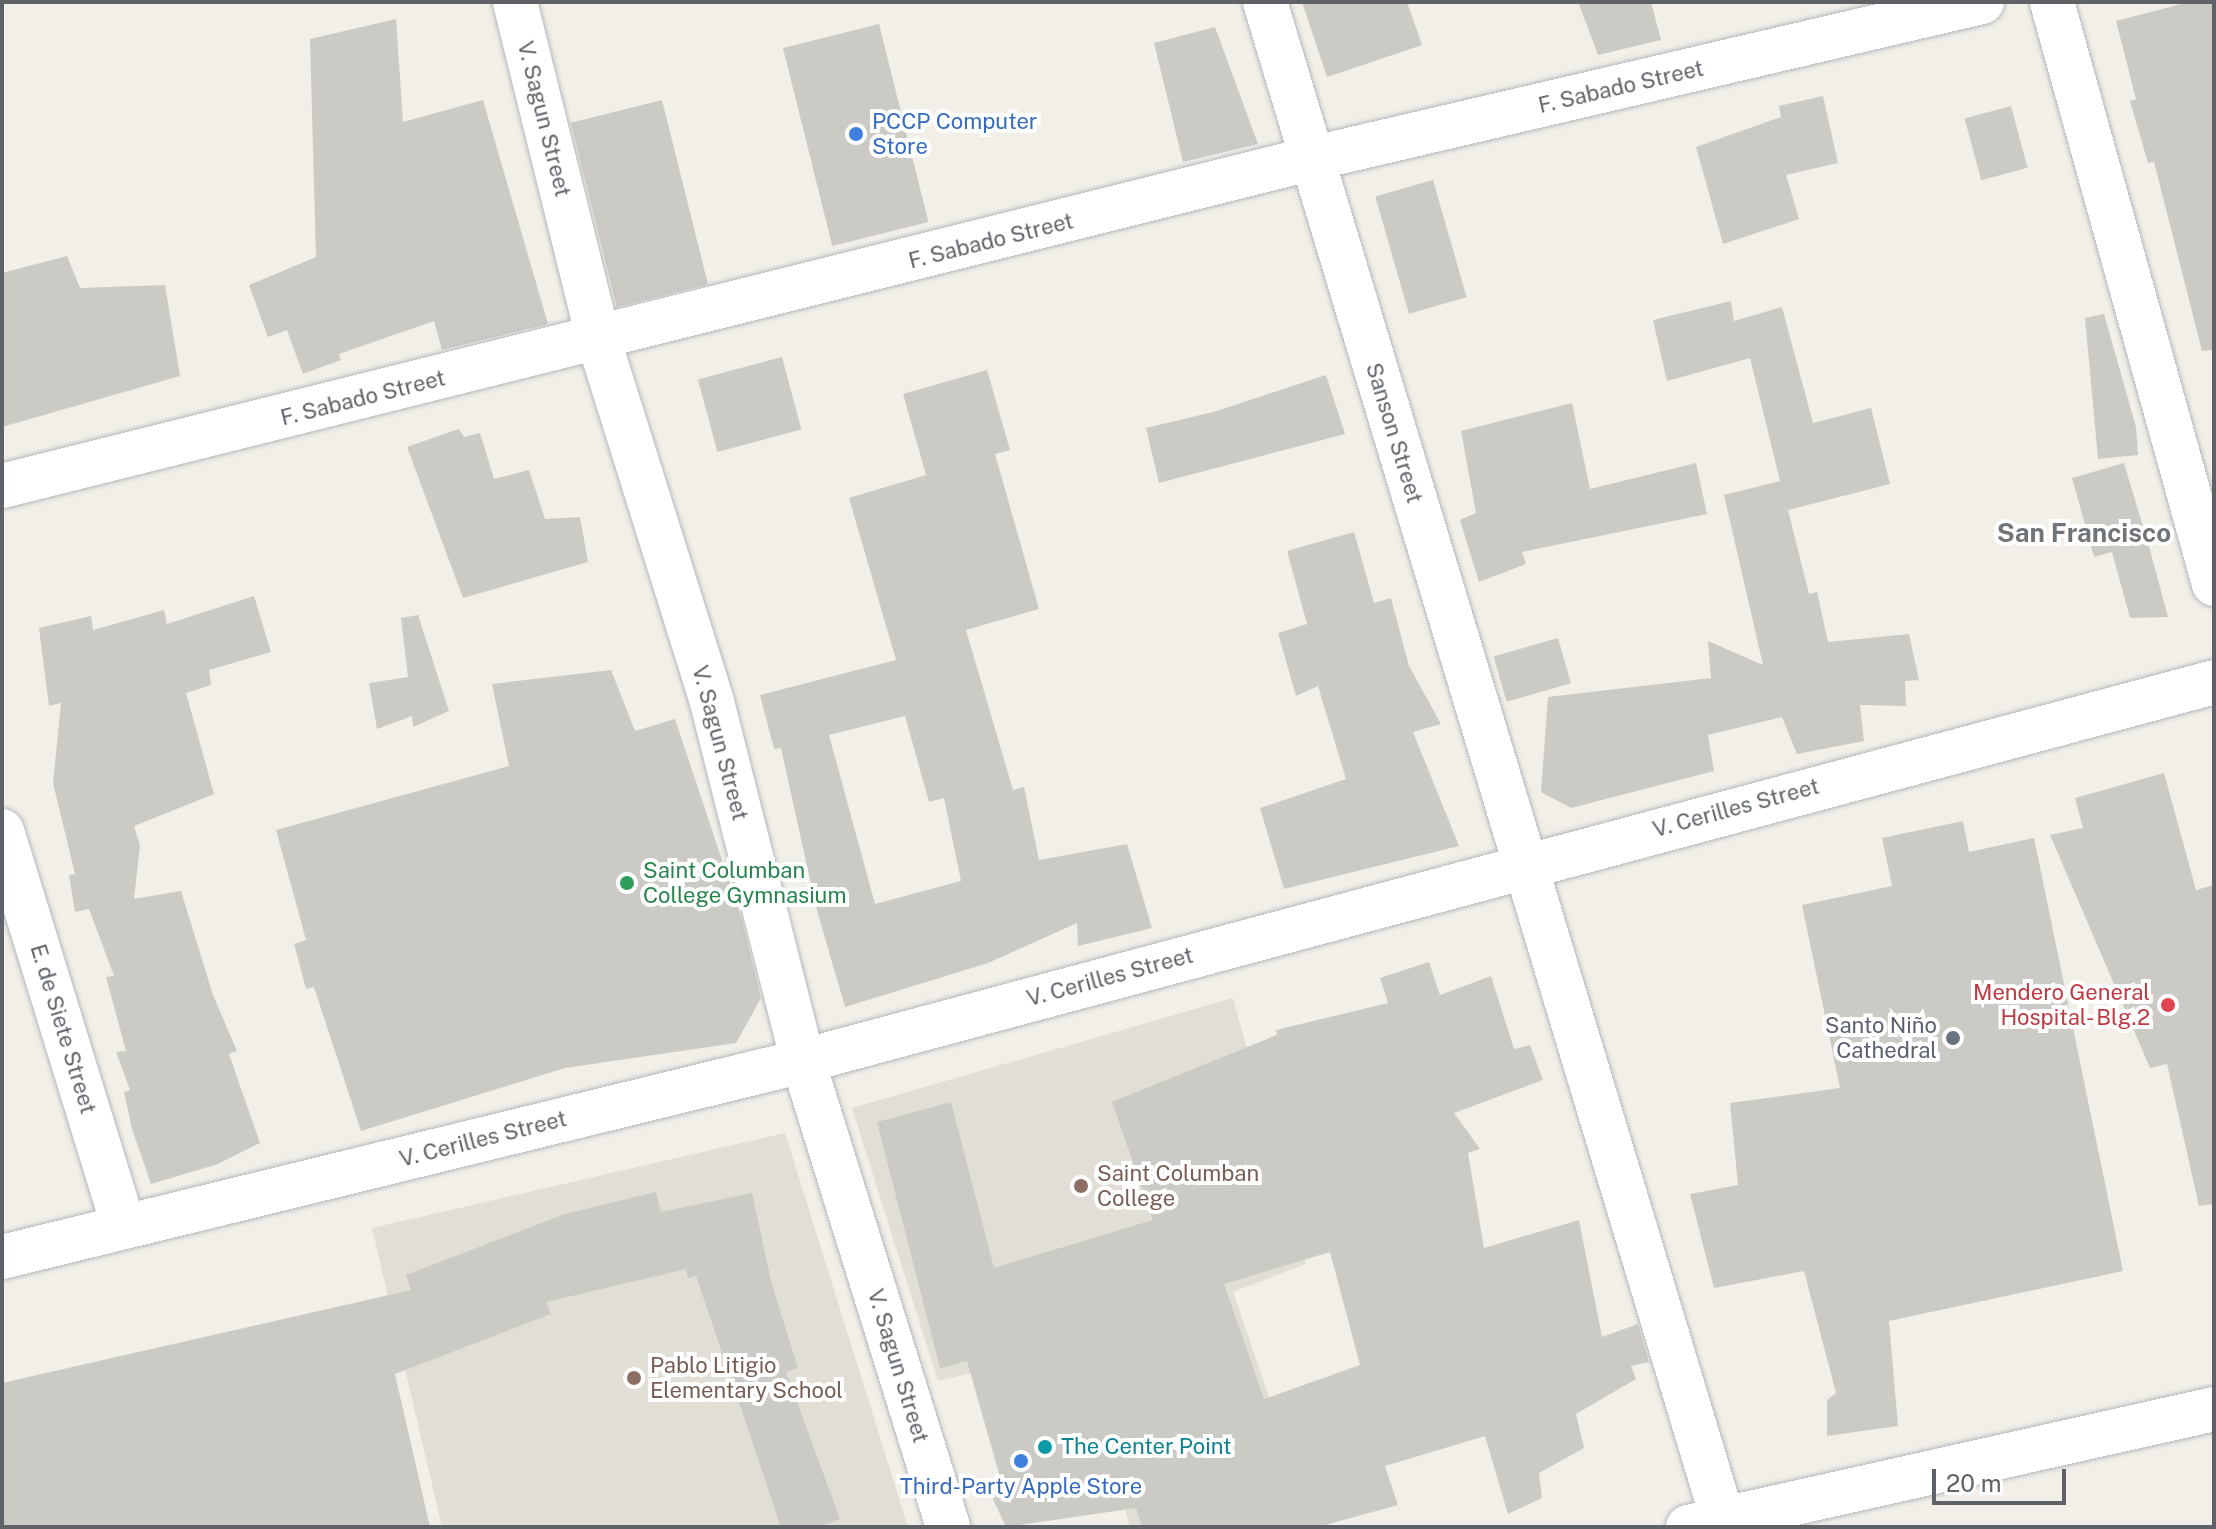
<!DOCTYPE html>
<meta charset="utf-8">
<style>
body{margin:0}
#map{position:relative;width:2216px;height:1529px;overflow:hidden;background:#f1efe8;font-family:"Public Sans",sans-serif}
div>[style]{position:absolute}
.education>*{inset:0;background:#e1ded6}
.building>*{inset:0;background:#cccac5;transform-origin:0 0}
.roads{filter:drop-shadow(0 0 2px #b5b8bc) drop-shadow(0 0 2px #b5b8bc)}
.minor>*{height:44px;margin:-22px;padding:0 22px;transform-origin:22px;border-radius:22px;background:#fff}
.dots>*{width:22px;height:22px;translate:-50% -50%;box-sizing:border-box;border:4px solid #fff;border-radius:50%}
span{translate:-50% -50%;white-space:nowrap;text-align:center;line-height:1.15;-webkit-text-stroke:8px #fff;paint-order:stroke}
.street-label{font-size:22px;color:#5f6368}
.shop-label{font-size:22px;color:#366cbe}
.left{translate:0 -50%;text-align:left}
.leisure-label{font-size:22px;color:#27864d}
.health-label{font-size:22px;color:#be3a42}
.right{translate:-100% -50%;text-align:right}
.worship-label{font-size:22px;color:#5b616d}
.education-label{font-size:22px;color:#785e54}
.culture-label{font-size:22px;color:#0d838f}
.quarter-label{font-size:26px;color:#70757a;font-weight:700}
.frame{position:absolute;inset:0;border:4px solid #5f6368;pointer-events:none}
.scale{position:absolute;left:1932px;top:1469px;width:134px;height:36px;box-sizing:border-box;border:4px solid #5f6368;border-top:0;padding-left:10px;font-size:24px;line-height:28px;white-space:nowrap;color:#5f6368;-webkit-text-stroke:6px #fff;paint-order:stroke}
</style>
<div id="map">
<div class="education">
<i style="clip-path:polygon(1233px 998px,1306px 1264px,1233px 1292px,1314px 1527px,1130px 1527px,1080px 1347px,938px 1381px,852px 1108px)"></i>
<i style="clip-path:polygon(785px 1133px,908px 1527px,442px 1527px,372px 1228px)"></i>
</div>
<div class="building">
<i style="clip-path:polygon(1302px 2px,1407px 2px,1422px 45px,1327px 77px)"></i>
<i style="clip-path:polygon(1578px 2px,1651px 2px,1661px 40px,1598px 55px)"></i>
<i style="clip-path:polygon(2189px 2px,2214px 2px,2214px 350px,2202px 351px,2154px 162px,2148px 163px,2130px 101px,2136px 99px,2116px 21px)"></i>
<i style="clip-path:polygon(396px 19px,403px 122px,483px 100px,548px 324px,442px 350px,434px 321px,339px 354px,341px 360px,303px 374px,287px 330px,268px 337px,249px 285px,316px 257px,310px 39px)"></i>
<i style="left:879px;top:24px;width:204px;height:99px;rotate:76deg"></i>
<i style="clip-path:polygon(1215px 27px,1258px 144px,1183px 162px,1154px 43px)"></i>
<i style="clip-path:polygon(1823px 96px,1838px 163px,1786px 175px,1799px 219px,1723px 244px,1696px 147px,1781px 117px,1779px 106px)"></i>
<i style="left:662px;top:100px;width:190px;height:94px;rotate:76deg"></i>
<i style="left:2011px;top:106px;width:64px;height:48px;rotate:75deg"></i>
<i style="left:1433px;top:180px;width:122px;height:60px;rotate:74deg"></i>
<i style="clip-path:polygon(67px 256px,80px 288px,165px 285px,180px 376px,2px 427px,2px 273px)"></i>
<i style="clip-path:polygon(1731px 301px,1734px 321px,1782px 307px,1813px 423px,1871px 408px,1890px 484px,1788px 510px,1809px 594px,1817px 592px,1828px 642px,1909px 634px,1919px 680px,1905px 681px,1906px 706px,1860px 705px,1864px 741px,1797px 754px,1782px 717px,1708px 735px,1714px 771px,1571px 808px,1541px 792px,1548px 697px,1711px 678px,1708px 641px,1763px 665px,1724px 495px,1780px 481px,1750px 358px,1667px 381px,1653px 320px)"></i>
<i style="clip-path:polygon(2104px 314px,2136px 427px,2138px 455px,2098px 459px,2085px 318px)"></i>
<i style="left:782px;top:357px;width:75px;height:87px;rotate:75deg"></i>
<i style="clip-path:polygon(evenodd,987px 370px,1010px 450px,995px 454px,1039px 609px,966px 630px,1013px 790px,1024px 787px,1039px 860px,1127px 844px,1152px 928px,1078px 946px,1077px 923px,988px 963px,845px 1007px,816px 907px,781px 748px,774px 749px,760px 695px,896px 660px,849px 498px,926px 475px,903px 394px,987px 370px,905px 716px,929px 802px,944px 798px,961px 881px,875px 904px,829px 735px,905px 716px)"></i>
<i style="clip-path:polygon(1326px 375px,1345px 434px,1159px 483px,1146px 428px,1217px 411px)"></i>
<i style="clip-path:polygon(1572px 403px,1590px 489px,1696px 463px,1707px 514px,1522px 552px,1526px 564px,1479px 582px,1460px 520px,1476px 513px,1461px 431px)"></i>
<i style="clip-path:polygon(459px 429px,464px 437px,480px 433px,494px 479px,529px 470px,545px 519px,580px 517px,588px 562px,463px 598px,407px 447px)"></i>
<i style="clip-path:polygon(2124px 463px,2150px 550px,2168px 617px,2130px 618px,2112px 552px,2094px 557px,2072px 478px)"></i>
<i style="clip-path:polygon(1354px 532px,1374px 603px,1391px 598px,1409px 666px,1441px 724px,1413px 732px,1459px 846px,1284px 889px,1260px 808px,1346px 779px,1318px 686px,1296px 696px,1278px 633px,1307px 624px,1287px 551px)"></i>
<i style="clip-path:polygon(254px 596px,271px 652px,209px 670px,211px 685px,186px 693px,214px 794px,134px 826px,140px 846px,134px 899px,181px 891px,213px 995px,237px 1051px,229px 1054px,260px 1143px,218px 1164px,151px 1184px,132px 1129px,124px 1092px,130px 1090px,116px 1052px,126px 1051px,106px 977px,114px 976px,89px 909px,75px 912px,69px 875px,75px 874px,53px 783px,61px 703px,49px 706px,39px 628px,91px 616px,93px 630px,164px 610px,167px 624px)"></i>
<i style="clip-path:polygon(418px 615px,449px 711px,413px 727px,412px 716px,377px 729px,369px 683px,408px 677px,401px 618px)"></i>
<i style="left:1558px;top:638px;width:47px;height:67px;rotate:74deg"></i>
<i style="clip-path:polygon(611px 670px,635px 731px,675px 719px,742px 920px,761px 998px,736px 1043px,565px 1068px,361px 1131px,314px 987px,306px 989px,294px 944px,306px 940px,276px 830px,509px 766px,492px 684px)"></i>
<i style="clip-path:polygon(2164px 773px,2196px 890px,2214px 885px,2214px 1204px,2199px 1206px,2167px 1064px,2150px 1068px,2050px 835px,2083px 828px,2075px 798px)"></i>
<i style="clip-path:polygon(1963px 821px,1969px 852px,2034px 838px,2123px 1271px,1889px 1321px,1898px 1426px,1827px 1436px,1827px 1400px,1836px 1393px,1804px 1271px,1714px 1288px,1690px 1194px,1738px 1185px,1730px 1103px,1840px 1088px,1802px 905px,1892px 886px,1882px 838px)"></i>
<i style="clip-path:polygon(evenodd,1429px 962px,1440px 995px,1491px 976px,1514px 1049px,1530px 1045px,1543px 1080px,1454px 1113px,1480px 1149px,1468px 1153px,1484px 1248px,1579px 1220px,1602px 1337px,1638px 1324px,1649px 1362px,1631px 1366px,1636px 1379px,1576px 1414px,1584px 1448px,1539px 1473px,1542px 1498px,1508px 1514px,1485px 1436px,1385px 1466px,1398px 1505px,1318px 1527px,1142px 1527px,1136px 1508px,1006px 1527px,990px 1493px,1004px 1491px,967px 1361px,940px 1368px,877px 1122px,951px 1102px,994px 1268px,1153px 1220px,1112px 1102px,1277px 1035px,1276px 1030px,1388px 1003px,1380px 978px,1429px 962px,1330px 1252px,1360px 1365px,1264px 1399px,1224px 1284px,1330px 1252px)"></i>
<i style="clip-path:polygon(656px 1192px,661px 1212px,752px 1193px,772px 1285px,798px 1368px,786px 1372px,840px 1519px,818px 1527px,781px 1527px,696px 1276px,688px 1278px,686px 1269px,546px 1302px,551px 1314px,395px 1374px,430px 1527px,2px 1527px,2px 1383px,411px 1290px,406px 1275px,565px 1214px)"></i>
</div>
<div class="roads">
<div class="minor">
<i style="left:515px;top:2px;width:349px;rotate:76.1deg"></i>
<i style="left:599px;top:341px;width:378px;rotate:72.6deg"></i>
<i style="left:712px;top:702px;width:370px;rotate:75.8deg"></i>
<i style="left:803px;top:1061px;width:488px;rotate:72.7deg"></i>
<i style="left:1265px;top:2px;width:1593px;rotate:73.21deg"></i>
<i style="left:2052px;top:2px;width:604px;rotate:74.45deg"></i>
<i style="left:2px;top:486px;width:1348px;rotate:-14.04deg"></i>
<i style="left:1310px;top:159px;width:690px;rotate:-13.15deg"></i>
<i style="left:2px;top:831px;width:414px;rotate:72.9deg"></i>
<i style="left:2px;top:1257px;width:825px;rotate:-13.75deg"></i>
<i style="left:803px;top:1061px;width:1461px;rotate:-15.03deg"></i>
<i style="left:1688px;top:1527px;width:539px;rotate:-12.64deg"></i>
</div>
</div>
<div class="dots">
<i style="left:856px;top:134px;background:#3f7fe0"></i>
<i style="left:627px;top:883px;background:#2e9e5b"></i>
<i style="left:2168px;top:1005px;background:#e0444e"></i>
<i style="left:1953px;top:1038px;background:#6b7280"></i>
<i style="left:1081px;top:1186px;background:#8d6e63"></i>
<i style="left:634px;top:1378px;background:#8d6e63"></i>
<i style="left:1045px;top:1447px;background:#0f9aa8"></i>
<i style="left:1021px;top:1461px;background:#3f7fe0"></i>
</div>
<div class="street-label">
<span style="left:1621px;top:87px;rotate:-13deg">F. Sabado Street</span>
<span style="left:544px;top:119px;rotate:76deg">V. Sagun Street</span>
<span style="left:991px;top:241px;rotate:-14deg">F. Sabado Street</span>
<span style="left:363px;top:398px;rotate:-14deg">F. Sabado Street</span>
<span style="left:1394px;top:433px;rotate:73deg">Sanson Street</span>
<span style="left:720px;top:743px;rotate:75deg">V. Sagun Street</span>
<span style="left:1736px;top:808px;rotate:-15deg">V. Cerilles Street</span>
<span style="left:1110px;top:977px;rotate:-15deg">V. Cerilles Street</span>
<span style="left:63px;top:1029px;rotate:73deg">E. de Siete Street</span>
<span style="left:483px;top:1139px;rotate:-14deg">V. Cerilles Street</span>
<span style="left:898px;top:1366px;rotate:73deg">V. Sagun Street</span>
</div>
<div class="shop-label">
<span class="left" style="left:872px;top:134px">PCCP Computer<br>Store</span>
<span style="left:1021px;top:1487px">Third-Party Apple Store</span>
</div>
<div class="leisure-label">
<span class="left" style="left:643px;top:883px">Saint Columban<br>College Gymnasium</span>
</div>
<div class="health-label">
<span class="right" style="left:2150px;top:1005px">Mendero General<br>Hospital- Blg.2</span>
</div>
<div class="worship-label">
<span class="right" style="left:1937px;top:1038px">Santo Niño<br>Cathedral</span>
</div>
<div class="education-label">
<span class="left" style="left:1097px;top:1186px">Saint Columban<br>College</span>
<span class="left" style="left:650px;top:1378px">Pablo Litigio<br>Elementary School</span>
</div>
<div class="culture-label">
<span class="left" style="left:1061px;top:1447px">The Center Point</span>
</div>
<div class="quarter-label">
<span style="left:2084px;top:533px">San Francisco</span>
</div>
<div class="frame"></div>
<div class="scale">20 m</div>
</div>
